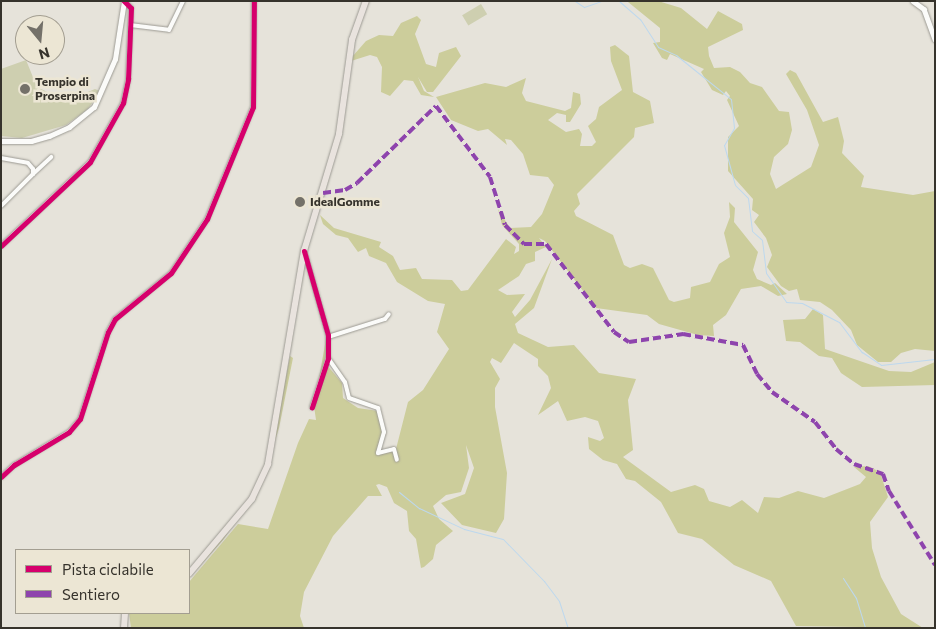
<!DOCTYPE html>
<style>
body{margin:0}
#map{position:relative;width:936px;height:629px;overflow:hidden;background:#e6e3da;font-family:Commissioner,sans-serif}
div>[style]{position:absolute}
.green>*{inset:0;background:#cecfb0;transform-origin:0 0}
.forest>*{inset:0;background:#cccd9b}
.stream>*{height:1px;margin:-0.5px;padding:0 0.5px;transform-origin:0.5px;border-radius:0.5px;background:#bdd8ee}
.roads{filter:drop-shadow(0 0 1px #9c9a93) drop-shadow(0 0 1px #9c9a93)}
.minor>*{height:4px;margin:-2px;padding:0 2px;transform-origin:2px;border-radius:2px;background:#fbfbf9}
.tertiary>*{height:4.5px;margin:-2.25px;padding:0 2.25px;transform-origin:2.25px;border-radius:2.25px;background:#fbfbf9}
.secondary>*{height:5px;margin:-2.5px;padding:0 2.5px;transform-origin:2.5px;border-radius:2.5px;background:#fbfbf9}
.primary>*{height:5.5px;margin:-2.75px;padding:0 2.75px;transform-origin:2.75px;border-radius:2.75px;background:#e9e3de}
.quiet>*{height:4px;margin-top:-2px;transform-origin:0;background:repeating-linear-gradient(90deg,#8e44ad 0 8px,transparent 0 12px)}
.cycleway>*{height:5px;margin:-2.5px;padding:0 2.5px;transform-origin:2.5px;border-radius:2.5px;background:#d6006c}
.dots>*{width:14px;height:14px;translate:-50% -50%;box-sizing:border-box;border:2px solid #ece6d4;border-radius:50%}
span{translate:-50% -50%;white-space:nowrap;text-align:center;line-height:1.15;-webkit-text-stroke:5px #ece6d4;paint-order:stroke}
.poi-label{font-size:12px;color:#36332c;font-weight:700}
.left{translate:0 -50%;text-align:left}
.frame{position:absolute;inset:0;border:2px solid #36332c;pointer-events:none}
.legend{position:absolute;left:15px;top:549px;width:175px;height:65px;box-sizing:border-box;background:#ece6d4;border:1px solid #a39e91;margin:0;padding:6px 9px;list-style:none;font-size:15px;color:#36332c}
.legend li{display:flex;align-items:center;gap:10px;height:25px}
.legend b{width:25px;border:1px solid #a39e91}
.north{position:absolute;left:15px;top:15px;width:50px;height:50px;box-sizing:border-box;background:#ece6d4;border:1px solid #a39e91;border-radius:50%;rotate:163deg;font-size:14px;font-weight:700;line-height:20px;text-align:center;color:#36332c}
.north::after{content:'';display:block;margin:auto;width:18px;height:22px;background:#747169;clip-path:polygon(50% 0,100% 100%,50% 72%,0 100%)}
</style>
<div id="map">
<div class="green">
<i style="left:481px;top:4px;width:12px;height:22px;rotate:59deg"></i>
<i style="clip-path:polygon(26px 60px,37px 87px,66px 101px,95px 89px,100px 91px,88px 109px,66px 125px,22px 138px,1px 136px,1px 69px)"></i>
</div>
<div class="forest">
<i style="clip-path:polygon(658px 1px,681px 8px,707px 29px,718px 11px,742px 24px,743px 30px,708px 47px,709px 56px,714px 68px,730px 67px,740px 72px,750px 83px,762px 87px,779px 111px,789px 112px,792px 130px,788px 144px,774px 157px,770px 174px,776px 189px,811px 167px,819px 145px,807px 110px,786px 74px,790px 70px,796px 73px,823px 122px,838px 117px,844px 141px,842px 153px,864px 176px,861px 187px,913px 195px,935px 191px,935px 351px,915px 349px,901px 353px,891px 362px,878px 362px,857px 345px,851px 330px,832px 310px,820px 302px,800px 300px,797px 289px,789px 291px,781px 286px,767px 267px,772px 255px,766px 238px,754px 222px,759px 215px,752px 210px,753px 199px,728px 171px,728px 137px,739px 126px,727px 100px,730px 96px,726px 91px,723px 95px,712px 90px,701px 72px,704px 69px,670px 54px,667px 60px,662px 58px,653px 43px,660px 42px,660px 28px,628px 2px)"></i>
<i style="clip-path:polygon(417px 16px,421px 20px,415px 34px,426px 64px,436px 67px,439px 53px,456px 47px,461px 56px,433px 92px,427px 92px,418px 77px,424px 91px,434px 97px,421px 95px,413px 81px,404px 80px,390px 96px,381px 92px,382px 67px,377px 57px,370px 55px,351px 61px,352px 57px,366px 41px,379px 35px,393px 36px,401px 23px)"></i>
<i style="clip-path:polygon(615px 45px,629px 56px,633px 92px,650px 101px,654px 123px,635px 128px,634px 137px,577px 194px,580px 204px,574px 211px,576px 216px,613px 235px,624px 265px,630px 268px,642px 264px,653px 268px,669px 300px,674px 302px,690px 298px,691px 287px,710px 282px,719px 264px,730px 257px,724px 233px,730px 217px,729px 202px,735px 208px,734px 222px,758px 252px,753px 270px,757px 279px,771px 285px,775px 283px,787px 294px,778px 296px,761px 286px,741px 289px,726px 315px,713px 325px,714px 336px,698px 335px,659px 324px,647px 315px,596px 308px,545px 241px,539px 238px,546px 247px,535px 252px,535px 261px,526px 264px,519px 276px,498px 290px,507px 295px,525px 294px,512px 312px,515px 317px,530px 300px,552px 259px,534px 308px,515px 324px,518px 333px,548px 347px,574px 345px,599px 373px,636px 379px,628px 400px,633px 450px,623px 457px,671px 492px,695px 485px,704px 489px,709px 501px,730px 507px,742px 500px,758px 513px,764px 497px,779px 498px,798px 491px,824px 498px,860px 484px,866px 477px,854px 467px,868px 466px,880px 472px,888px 497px,870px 522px,872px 548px,881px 577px,901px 614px,923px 628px,796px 626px,771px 581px,734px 565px,702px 539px,678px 533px,661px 502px,635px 481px,626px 479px,617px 464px,603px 460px,589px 449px,588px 437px,600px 441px,604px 438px,598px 421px,585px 417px,567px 421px,558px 401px,538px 415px,551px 388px,548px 376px,538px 366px,538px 359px,514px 343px,501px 363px,492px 358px,490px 362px,500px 379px,495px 388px,495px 407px,507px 473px,504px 519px,496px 533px,462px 525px,441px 503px,465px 494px,474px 468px,466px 445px,469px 468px,461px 492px,446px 495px,433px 506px,439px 519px,453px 531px,436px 545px,433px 559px,424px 567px,421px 568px,416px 539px,409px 531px,407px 511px,394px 503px,387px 487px,379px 484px,376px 485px,382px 496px,368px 496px,333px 536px,304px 592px,300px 616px,304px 628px,131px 628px,129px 613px,189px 613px,189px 582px,238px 524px,268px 529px,298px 443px,309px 419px,316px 420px,314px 406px,326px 339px,326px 364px,342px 383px,343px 398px,358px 408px,378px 411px,383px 434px,378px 451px,382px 454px,396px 449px,408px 402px,423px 390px,449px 349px,437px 332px,445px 304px,428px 301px,397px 282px,386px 263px,369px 256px,366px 248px,358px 252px,348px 238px,336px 235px,323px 224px,320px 215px,334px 228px,381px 242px,379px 247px,393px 256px,400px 270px,416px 268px,422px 279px,452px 280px,461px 291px,468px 290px,506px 239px,516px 247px,514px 254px,519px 251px,519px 244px,502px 225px,498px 209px,510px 228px,531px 227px,542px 214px,554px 185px,548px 177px,530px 175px,523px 154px,511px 140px,505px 139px,507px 145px,488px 129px,478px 131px,451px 120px,436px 97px,485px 83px,506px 87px,526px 78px,522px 93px,526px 101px,565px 111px,571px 108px,573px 92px,580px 94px,581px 104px,570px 122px,566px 122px,566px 115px,557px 113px,548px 120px,566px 132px,579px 129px,582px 134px,580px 146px,592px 146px,596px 142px,588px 126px,596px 119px,599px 107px,622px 90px,611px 61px,610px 47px)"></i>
<i style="clip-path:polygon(813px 309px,823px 315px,825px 349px,889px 371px,911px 372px,935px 362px,935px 385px,862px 387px,841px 373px,832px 358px,819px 356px,800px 342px,786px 341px,783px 320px,805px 319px)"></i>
<i style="clip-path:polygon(290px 356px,293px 358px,279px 428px,261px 485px,223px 540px,189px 578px,257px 489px,270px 457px)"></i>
</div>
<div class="stream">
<i style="left:575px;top:1px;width:11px;rotate:34deg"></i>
<i style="left:584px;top:7px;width:18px;rotate:-19deg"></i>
<i style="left:619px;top:1px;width:28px;rotate:41deg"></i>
<i style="left:640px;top:19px;width:33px;rotate:57deg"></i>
<i style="left:658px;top:47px;width:20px;rotate:24deg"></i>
<i style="left:676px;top:55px;width:70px;rotate:38.7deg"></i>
<i style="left:731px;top:99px;width:29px;rotate:84deg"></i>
<i style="left:734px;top:128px;width:20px;rotate:120deg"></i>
<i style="left:724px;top:145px;width:41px;rotate:74.6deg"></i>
<i style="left:735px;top:185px;width:18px;rotate:45deg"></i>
<i style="left:748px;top:198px;width:33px;rotate:83deg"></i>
<i style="left:752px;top:231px;width:13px;rotate:42deg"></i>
<i style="left:762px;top:240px;width:33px;rotate:83deg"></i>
<i style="left:766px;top:273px;width:35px;rotate:55deg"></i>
<i style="left:786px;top:302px;width:16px;rotate:4deg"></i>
<i style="left:802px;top:303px;width:42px;rotate:27.2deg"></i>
<i style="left:839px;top:322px;width:38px;rotate:53deg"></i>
<i style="left:862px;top:352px;width:23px;rotate:34deg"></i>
<i style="left:881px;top:365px;width:54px;rotate:-6.3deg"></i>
<i style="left:399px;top:492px;width:26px;rotate:39deg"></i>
<i style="left:419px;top:508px;width:50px;rotate:25deg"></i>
<i style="left:464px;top:529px;width:40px;rotate:14.4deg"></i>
<i style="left:503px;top:539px;width:59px;rotate:45.7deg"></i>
<i style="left:544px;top:581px;width:25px;rotate:53deg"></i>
<i style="left:559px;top:601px;width:28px;rotate:72deg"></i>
<i style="left:843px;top:578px;width:24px;rotate:57deg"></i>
<i style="left:856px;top:598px;width:31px;rotate:73deg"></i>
</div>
<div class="roads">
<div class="minor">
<i style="left:130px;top:25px;width:39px;rotate:7deg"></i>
<i style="left:169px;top:30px;width:32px;rotate:-64deg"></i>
<i style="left:1px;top:158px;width:27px;rotate:10deg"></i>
<i style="left:28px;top:163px;width:8px;rotate:50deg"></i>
<i style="left:33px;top:169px;width:5px;rotate:90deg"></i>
<i style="left:33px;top:174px;width:45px;rotate:135deg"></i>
<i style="left:33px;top:174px;width:25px;rotate:-43deg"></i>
<i style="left:1px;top:246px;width:122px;rotate:-43.3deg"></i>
<i style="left:90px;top:162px;width:68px;rotate:-60.8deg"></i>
<i style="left:123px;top:103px;width:25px;rotate:-78deg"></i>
<i style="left:128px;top:79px;width:71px;rotate:-87.6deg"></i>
<i style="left:131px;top:8px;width:10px;rotate:-135deg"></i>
<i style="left:305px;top:253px;width:85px;rotate:74.3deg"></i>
<i style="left:328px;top:335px;width:23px;rotate:90deg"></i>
<i style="left:328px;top:358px;width:52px;rotate:108.1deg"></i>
<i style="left:328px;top:337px;width:60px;rotate:-17.5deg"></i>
<i style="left:385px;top:319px;width:6px;rotate:-51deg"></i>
<i style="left:328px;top:358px;width:29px;rotate:55deg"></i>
<i style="left:345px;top:382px;width:16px;rotate:76deg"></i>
<i style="left:349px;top:398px;width:31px;rotate:19deg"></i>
<i style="left:378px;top:408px;width:25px;rotate:76deg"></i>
<i style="left:384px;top:432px;width:22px;rotate:106deg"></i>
<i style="left:378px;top:453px;width:16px;rotate:-14deg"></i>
<i style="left:394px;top:449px;width:11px;rotate:75deg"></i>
<i style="left:1px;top:477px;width:18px;rotate:-43deg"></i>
<i style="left:14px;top:465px;width:64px;rotate:-31deg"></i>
<i style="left:69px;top:432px;width:17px;rotate:-50deg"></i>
<i style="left:80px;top:419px;width:91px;rotate:-72.2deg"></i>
<i style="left:108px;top:332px;width:15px;rotate:-62deg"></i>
<i style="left:115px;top:319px;width:72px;rotate:-39.4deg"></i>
<i style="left:171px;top:273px;width:65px;rotate:-56.3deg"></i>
<i style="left:207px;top:219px;width:121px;rotate:-67.7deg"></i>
<i style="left:253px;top:107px;width:106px;rotate:-89.5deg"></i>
</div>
<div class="tertiary">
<i style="left:913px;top:1px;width:14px;rotate:36deg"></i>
<i style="left:924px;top:9px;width:32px;rotate:70deg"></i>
</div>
<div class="secondary">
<i style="left:1px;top:141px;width:30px"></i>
<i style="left:31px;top:141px;width:19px;rotate:-16deg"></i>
<i style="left:49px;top:136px;width:22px;rotate:-24deg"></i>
<i style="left:69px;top:127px;width:32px;rotate:-39deg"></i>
<i style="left:94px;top:107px;width:52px;rotate:-66.4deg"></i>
<i style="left:115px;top:59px;width:59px;rotate:-81.2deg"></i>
</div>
<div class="primary">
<i style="left:189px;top:574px;width:98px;rotate:-50deg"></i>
<i style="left:252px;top:499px;width:38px;rotate:-65deg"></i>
<i style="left:268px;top:464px;width:216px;rotate:-80.4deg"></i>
<i style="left:304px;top:251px;width:122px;rotate:-73.3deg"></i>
<i style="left:339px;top:134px;width:95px;rotate:-82.1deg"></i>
<i style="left:352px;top:40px;width:41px;rotate:-70.3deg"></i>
<i style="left:124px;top:628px;width:15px;rotate:-86deg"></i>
</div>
</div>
<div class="quiet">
<i style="left:323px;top:193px;width:22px;rotate:-8deg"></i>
<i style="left:345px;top:190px;width:14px;rotate:-30deg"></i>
<i style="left:357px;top:183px;width:110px;rotate:-44.3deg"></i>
<i style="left:436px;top:106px;width:89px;rotate:52.7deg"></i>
<i style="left:490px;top:177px;width:50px;rotate:72.6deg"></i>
<i style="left:505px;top:225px;width:27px;rotate:45deg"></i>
<i style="left:524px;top:244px;width:22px"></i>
<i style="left:546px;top:244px;width:111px;rotate:52.3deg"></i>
<i style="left:614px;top:332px;width:18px;rotate:34deg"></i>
<i style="left:629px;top:342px;width:55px;rotate:-8.4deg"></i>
<i style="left:683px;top:334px;width:61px;rotate:10.4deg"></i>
<i style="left:743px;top:345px;width:32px;rotate:64deg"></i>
<i style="left:757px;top:374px;width:23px;rotate:50deg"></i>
<i style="left:772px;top:392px;width:52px;rotate:34.9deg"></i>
<i style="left:815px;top:422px;width:34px;rotate:52deg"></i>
<i style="left:836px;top:449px;width:23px;rotate:40deg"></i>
<i style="left:854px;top:464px;width:31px;rotate:19deg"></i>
<i style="left:883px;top:474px;width:18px;rotate:71deg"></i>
<i style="left:889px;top:491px;width:87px;rotate:58.1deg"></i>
</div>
<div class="cycleway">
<i style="left:1px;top:246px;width:122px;rotate:-43.3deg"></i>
<i style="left:90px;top:162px;width:68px;rotate:-60.8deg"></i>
<i style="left:123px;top:103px;width:25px;rotate:-78deg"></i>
<i style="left:128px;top:79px;width:71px;rotate:-87.6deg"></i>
<i style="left:131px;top:8px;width:10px;rotate:-135deg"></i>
<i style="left:304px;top:251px;width:87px;rotate:74.1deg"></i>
<i style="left:328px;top:335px;width:23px;rotate:90deg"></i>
<i style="left:328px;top:358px;width:52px;rotate:108.1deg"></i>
<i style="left:1px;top:477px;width:18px;rotate:-43deg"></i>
<i style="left:14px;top:465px;width:64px;rotate:-31deg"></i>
<i style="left:69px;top:432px;width:17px;rotate:-50deg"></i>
<i style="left:80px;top:419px;width:91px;rotate:-72.2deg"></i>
<i style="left:108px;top:332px;width:15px;rotate:-62deg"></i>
<i style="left:115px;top:319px;width:72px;rotate:-39.4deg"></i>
<i style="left:171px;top:273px;width:65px;rotate:-56.3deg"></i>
<i style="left:207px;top:219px;width:121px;rotate:-67.7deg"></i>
<i style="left:253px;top:107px;width:106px;rotate:-89.5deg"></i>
</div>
<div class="dots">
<i style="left:25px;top:89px;background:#747169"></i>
<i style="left:300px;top:202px;background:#747169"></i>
</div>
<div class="poi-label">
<span class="left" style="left:35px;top:89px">Tempio di<br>Proserpina</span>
<span class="left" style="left:310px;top:202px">IdealGomme</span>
</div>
<div class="frame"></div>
<ul class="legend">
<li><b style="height:6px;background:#d6006c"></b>Pista ciclabile</li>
<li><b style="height:6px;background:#8e44ad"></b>Sentiero</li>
</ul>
<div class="north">N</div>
</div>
